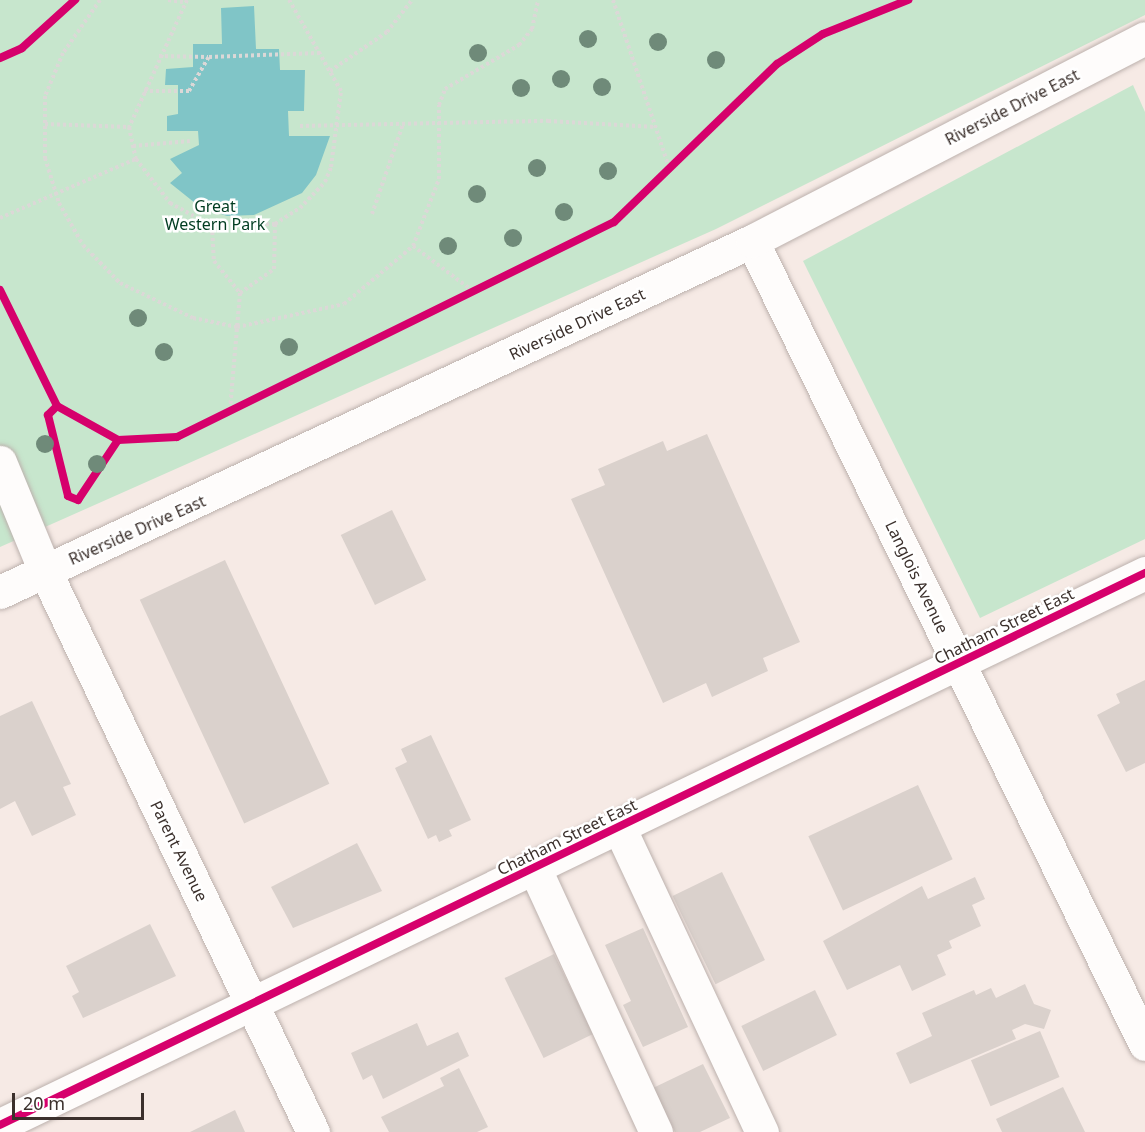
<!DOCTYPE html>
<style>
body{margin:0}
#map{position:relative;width:1145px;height:1132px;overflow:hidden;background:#f6eae5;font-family:"Noto Sans",sans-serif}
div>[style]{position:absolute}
.green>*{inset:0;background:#c7e6cd}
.water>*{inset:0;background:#80c5c7}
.building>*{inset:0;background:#dad1cc;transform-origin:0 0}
.path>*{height:4px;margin-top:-2px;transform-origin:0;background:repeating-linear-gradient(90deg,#dcd8d7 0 3px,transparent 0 6px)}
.roads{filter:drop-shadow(0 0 2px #bcb1ad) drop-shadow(0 0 2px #bcb1ad)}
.minor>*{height:33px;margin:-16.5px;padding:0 16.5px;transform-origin:16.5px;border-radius:16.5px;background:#fefcfb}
.major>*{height:33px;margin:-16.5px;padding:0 16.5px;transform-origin:16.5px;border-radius:16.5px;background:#fefcfb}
.cycleway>*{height:8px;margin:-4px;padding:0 4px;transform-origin:4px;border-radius:4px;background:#d6006c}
.trees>*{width:18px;height:18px;margin:-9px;border-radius:50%;background:#6f8a79}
span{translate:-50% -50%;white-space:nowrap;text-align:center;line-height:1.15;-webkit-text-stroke:5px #fff;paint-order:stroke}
.street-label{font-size:16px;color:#3b302c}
.park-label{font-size:16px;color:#013c21}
.scale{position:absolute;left:12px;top:1093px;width:132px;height:27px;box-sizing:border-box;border:3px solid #3b302c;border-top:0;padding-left:8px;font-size:18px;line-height:21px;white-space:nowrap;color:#3b302c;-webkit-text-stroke:4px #fff;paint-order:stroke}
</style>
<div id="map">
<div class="green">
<i style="clip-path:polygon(0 0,1145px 0,1145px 15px,716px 229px,0 547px)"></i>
<i style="clip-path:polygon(1133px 85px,1145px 112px,1145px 539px,980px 618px,803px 261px)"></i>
</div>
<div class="water">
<i style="clip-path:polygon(254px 6px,256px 49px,279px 49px,280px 70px,305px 70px,304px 111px,288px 111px,289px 136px,330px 136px,316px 175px,302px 193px,254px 215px,227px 216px,200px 207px,170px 183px,182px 173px,170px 159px,199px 145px,198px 131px,167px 131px,167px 116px,178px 114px,178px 85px,165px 85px,166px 69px,193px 67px,193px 44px,222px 44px,221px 8px)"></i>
</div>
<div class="building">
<i style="clip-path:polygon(707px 434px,800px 642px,763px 658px,768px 671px,712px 697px,706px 683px,663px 703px,571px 499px,605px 485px,598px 469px,663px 441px,667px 451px)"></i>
<i style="left:392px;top:510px;width:78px;height:57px;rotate:64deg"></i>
<i style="left:225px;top:560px;width:247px;height:94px;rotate:65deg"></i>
<i style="clip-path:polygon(1145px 680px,1145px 763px,1126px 772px,1097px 715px,1120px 703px,1116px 694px)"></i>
<i style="clip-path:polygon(32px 701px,71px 784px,63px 787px,76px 815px,32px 836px,15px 801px,0 809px,0 716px)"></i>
<i style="clip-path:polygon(431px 735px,471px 820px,449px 830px,452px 836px,439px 842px,436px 835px,428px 839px,395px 768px,407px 762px,401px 749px)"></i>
<i style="left:918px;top:785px;width:82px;height:121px;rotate:65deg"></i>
<i style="clip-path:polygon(357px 843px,382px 891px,293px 928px,271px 887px)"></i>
<i style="left:722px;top:872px;width:98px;height:55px;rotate:64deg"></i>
<i style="clip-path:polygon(975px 877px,985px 899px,972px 905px,981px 926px,949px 941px,952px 948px,937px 955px,946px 975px,912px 991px,900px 965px,847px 990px,823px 941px,922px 886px,928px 899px)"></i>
<i style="clip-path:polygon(150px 924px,176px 976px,83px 1018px,72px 996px,79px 992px,66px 966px)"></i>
<i style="clip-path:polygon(643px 928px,688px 1027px,643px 1047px,623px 1005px,631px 1001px,605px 945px)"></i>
<i style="left:554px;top:954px;width:89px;height:55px;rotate:64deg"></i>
<i style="clip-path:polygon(1025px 984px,1034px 1004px,1051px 1010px,1044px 1029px,1025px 1024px,1012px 1030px,1016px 1039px,910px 1084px,896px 1053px,932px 1036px,922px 1013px,974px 990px,976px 995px,991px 988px,996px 998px)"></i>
<i style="left:815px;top:990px;width:50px;height:82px;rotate:64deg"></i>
<i style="clip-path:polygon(417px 1023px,427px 1046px,458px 1032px,469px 1056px,383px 1099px,372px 1075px,363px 1080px,351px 1053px)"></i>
<i style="left:1040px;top:1031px;width:50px;height:75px;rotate:67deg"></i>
<i style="clip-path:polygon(703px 1064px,730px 1118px,700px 1132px,675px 1132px,653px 1088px)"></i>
<i style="clip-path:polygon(459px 1068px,488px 1127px,477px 1132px,389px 1132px,381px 1117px,444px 1086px,440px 1078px)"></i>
<i style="clip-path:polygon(1063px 1087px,1085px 1132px,1002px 1132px,996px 1119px)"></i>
<i style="clip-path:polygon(235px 1110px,245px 1132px,190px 1132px)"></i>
</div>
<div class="path">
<i style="left:100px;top:0;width:65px;rotate:124.9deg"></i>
<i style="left:63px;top:53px;width:47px;rotate:112.7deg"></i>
<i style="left:45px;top:96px;width:62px;rotate:90deg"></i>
<i style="left:45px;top:158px;width:47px;rotate:72.7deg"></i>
<i style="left:59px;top:203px;width:48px;rotate:60.3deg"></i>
<i style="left:83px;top:245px;width:53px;rotate:45.8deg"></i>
<i style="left:120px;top:283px;width:81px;rotate:25.6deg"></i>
<i style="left:193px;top:318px;width:45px;rotate:11.6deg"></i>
<i style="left:237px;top:327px;width:109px;rotate:-12.1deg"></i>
<i style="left:344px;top:304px;width:90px;rotate:-40deg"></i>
<i style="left:413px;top:246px;width:72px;rotate:-68.8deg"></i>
<i style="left:439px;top:179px;width:74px;rotate:-90deg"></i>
<i style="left:439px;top:105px;width:17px;rotate:-69deg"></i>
<i style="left:445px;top:89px;width:86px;rotate:-30.7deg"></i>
<i style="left:519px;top:45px;width:21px;rotate:-51deg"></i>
<i style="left:532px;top:29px;width:30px;rotate:-78deg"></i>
<i style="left:168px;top:0;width:15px;rotate:8deg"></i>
<i style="left:187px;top:0;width:140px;rotate:114.5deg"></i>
<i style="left:129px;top:127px;width:33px;rotate:78deg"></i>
<i style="left:136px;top:159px;width:56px;rotate:52.3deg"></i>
<i style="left:170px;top:203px;width:48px;rotate:28.7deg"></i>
<i style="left:212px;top:226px;width:63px;rotate:-1.8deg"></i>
<i style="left:275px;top:224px;width:30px;rotate:-33deg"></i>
<i style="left:300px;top:208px;width:36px;rotate:-46deg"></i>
<i style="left:325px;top:182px;width:16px;rotate:-68deg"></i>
<i style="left:331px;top:167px;width:77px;rotate:-82.5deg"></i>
<i style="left:341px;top:91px;width:105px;rotate:-119.7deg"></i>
<i style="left:613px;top:0;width:176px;rotate:71.5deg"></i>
<i style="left:159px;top:56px;width:49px;rotate:1.2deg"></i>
<i style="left:330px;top:71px;width:69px;rotate:-34.4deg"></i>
<i style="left:387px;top:32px;width:41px;rotate:-52deg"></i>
<i style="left:144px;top:91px;width:45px"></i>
<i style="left:189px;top:91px;width:39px;rotate:-60deg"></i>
<i style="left:209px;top:57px;width:111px;rotate:-2.1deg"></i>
<i style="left:45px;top:124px;width:84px;rotate:2deg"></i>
<i style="left:300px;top:126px;width:248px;rotate:-1.2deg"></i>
<i style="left:548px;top:121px;width:108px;rotate:3.2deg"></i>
<i style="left:133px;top:146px;width:57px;rotate:-5deg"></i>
<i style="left:372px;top:214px;width:95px;rotate:-71deg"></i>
<i style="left:0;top:218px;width:148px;rotate:-23.5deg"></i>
<i style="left:212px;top:226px;width:35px;rotate:87deg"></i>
<i style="left:214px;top:261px;width:41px;rotate:50.9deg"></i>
<i style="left:240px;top:293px;width:116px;rotate:94.9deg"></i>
<i style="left:413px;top:246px;width:75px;rotate:36.9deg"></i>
<i style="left:240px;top:293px;width:42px;rotate:-35.2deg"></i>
<i style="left:274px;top:269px;width:45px;rotate:-88.7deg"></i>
</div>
<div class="roads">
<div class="minor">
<i style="left:752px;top:241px;width:894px;rotate:63.92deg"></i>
<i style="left:0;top:462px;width:118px;rotate:67.6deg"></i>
<i style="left:45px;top:571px;width:622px;rotate:64.47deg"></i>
<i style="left:619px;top:827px;width:337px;rotate:64.9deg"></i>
<i style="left:534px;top:867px;width:292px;rotate:65.3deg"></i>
<i style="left:0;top:1125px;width:1271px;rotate:-25.74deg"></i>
</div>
<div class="major">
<i style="left:0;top:592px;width:830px;rotate:-25.02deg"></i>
<i style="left:752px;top:241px;width:442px;rotate:-27.3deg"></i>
</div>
</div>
<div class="cycleway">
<i style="left:0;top:58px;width:24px;rotate:-24deg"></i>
<i style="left:22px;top:48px;width:72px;rotate:-42.2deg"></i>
<i style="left:0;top:290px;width:129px;rotate:63.8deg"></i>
<i style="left:57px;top:406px;width:70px;rotate:29.1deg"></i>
<i style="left:118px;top:440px;width:59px;rotate:-2.9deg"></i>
<i style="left:177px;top:437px;width:487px;rotate:-26.2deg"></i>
<i style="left:614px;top:222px;width:227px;rotate:-44.1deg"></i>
<i style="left:777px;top:64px;width:55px;rotate:-33.1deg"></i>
<i style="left:823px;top:34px;width:92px;rotate:-21.8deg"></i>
<i style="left:57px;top:406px;width:13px;rotate:135deg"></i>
<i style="left:48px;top:415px;width:83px;rotate:76.1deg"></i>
<i style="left:68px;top:496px;width:11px;rotate:22deg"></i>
<i style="left:78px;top:500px;width:72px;rotate:-56.3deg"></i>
<i style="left:0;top:1125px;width:1271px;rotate:-25.74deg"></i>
</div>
<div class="trees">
<i style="left:588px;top:39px"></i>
<i style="left:658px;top:42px"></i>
<i style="left:478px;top:53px"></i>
<i style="left:716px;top:60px"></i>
<i style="left:561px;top:79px"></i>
<i style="left:602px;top:87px"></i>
<i style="left:521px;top:88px"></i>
<i style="left:537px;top:168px"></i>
<i style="left:608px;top:171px"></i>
<i style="left:477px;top:194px"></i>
<i style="left:564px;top:212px"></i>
<i style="left:513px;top:238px"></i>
<i style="left:448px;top:246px"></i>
<i style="left:138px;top:318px"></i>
<i style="left:289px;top:347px"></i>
<i style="left:164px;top:352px"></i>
<i style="left:45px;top:444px"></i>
<i style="left:97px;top:464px"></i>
</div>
<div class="street-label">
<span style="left:1012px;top:107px;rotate:-27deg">Riverside Drive East</span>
<span style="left:577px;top:324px;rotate:-25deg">Riverside Drive East</span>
<span style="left:137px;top:530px;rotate:-24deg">Riverside Drive East</span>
<span style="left:917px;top:577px;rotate:64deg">Langlois Avenue</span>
<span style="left:1004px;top:626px;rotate:-26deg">Chatham Street East</span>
<span style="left:567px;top:837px;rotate:-26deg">Chatham Street East</span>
<span style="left:179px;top:851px;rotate:64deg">Parent Avenue</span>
</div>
<div class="park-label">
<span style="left:215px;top:215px">Great<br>Western Park</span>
</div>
<div class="scale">20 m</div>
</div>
